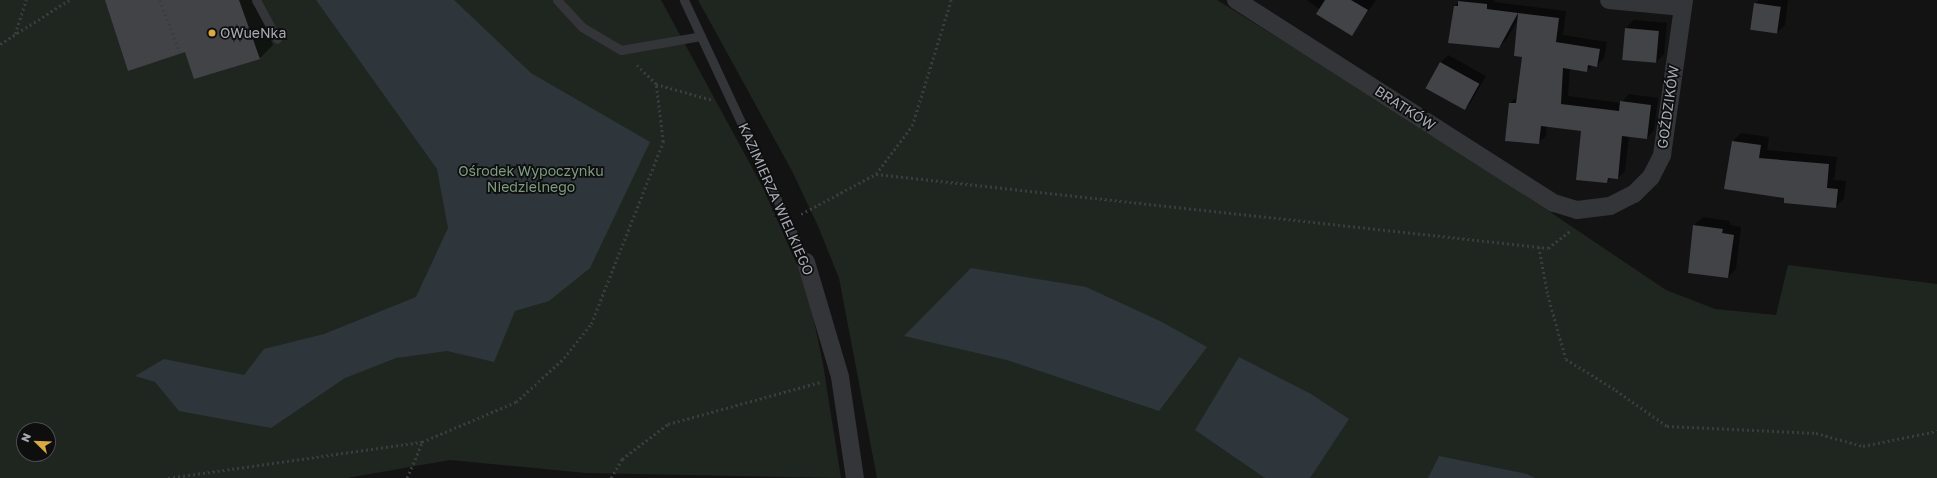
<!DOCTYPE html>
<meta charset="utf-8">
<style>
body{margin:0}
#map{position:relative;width:1937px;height:478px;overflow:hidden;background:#131314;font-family:"Golos Text",sans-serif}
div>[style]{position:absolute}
.green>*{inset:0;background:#1f2620}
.water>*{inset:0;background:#2e353b}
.shadow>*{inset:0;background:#0007}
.building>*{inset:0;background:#424347;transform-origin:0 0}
.path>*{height:2.5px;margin-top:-1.25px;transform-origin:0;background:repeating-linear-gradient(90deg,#3a3c3f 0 2px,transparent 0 5px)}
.service>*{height:9px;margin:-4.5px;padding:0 4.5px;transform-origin:4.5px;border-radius:4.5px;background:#343539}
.minor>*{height:18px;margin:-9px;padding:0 9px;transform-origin:9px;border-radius:9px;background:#343539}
.dots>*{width:11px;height:11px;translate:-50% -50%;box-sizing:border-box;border:2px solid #0e0e0f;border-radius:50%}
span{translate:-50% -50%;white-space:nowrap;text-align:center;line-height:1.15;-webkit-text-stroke:3.5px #0e0e0f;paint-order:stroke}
.poi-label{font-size:14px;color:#a6aab3}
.left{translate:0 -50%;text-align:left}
.street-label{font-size:14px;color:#a6aab3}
.park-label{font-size:14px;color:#7f9c81}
.north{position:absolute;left:16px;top:422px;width:40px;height:40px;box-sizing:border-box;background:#0e0e0f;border:1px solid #4b4c51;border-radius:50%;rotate:293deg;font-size:11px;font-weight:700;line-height:16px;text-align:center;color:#a6aab3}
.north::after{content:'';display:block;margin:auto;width:14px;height:18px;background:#dba944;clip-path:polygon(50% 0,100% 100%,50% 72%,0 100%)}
</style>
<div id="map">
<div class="green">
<i style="clip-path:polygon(evenodd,0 0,661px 0,762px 186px,807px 287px,823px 364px,841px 478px,586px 473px,450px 460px,347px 478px,0 478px,0 0,24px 430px,48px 430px,48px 454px,24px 454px,24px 430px)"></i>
<i style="clip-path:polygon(698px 0,1217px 0,1434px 134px,1666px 290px,1715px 309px,1776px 315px,1788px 265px,1937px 284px,1937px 478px,877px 478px,839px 278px,818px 226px,792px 171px)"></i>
</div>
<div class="water">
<i style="clip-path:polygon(316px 0,454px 0,531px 73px,650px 142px,590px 268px,549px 301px,515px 311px,494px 362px,447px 351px,396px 358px,345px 378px,271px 428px,179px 411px,155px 382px,135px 376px,164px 359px,244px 375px,264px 349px,324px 334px,416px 297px,448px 228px,437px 169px)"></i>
<i style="clip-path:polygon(971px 268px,1086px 287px,1160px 321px,1207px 347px,1159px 411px,1007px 360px,904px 336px)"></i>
<i style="clip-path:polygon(1239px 357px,1311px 394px,1349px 419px,1310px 478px,1265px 478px,1195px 430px)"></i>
<i style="clip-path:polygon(1439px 456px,1527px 474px,1535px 478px,1428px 478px)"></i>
</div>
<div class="shadow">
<i style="clip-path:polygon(106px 0,257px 0,273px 45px,260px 58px,195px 77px,186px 51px)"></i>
<i style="clip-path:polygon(1307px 0,1376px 0,1352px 34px)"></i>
<i style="clip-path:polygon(1460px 0,1494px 0,1494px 2px,1566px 11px,1563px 35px,1607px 42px,1604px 58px,1597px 65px,1593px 65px,1587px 71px,1570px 68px,1568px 96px,1621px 103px,1629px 94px,1658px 98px,1654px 130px,1647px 138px,1629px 135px,1625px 171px,1618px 178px,1611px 178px,1607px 182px,1582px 130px,1547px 125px,1546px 136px,1538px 143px,1510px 103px,1518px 96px,1523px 56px,1519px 17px,1507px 39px,1499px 47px,1455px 6px)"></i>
<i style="clip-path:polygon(1759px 0,1788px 0,1785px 25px,1777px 33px,1755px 4px)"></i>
<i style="clip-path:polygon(1634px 20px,1667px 23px,1664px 54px,1656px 62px,1626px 28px)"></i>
<i style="clip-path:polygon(1448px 55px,1486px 76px,1471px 102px,1464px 109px,1427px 87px,1441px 62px)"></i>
<i style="clip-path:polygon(1741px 133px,1769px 137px,1767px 150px,1837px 157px,1834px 180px,1846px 181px,1844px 199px,1835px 207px,1786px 197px,1733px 141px)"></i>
<i style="clip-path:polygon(1703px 217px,1730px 221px,1730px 225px,1741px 227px,1736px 269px,1728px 277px,1689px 272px,1694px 225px)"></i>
</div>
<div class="building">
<i style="clip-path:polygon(105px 0,239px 0,260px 59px,194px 79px,185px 52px,128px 71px)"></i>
<i style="clip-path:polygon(1325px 0,1351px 0,1368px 10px,1352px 36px,1316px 14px)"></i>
<i style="clip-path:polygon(1458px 1px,1487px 4px,1487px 9px,1518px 13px,1499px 48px,1448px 43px,1454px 6px,1458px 6px)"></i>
<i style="left:1754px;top:3px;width:27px;height:27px;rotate:8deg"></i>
<i style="clip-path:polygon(1518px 13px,1559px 18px,1556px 42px,1600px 49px,1597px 67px,1588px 65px,1587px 72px,1563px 68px,1561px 104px,1619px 111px,1620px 101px,1651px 105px,1647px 139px,1622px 136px,1618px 179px,1608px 178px,1607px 183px,1576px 180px,1581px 131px,1541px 126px,1539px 144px,1505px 141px,1509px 103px,1516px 103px,1522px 57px,1514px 56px)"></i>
<i style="left:1625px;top:28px;width:34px;height:32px;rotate:5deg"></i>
<i style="left:1440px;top:62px;width:45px;height:30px;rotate:29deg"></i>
<i style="clip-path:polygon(1732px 141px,1761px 145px,1759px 158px,1829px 164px,1827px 188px,1838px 189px,1836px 208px,1784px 203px,1784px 198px,1724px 189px)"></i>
<i style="clip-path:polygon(1693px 225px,1723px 229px,1722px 233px,1734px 235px,1728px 278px,1688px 273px)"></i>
</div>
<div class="path">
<i style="left:160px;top:0;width:56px;rotate:69deg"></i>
<i style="left:15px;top:34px;width:36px;rotate:-72deg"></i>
<i style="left:0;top:44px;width:82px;rotate:-32.5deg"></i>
<i style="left:656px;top:84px;width:59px;rotate:15.7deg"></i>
<i style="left:876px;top:174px;width:676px;rotate:6.28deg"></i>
<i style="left:1548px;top:248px;width:29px;rotate:-38deg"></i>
<i style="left:801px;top:214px;width:85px;rotate:-28.1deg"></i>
<i style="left:876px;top:174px;width:60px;rotate:-53.1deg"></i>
<i style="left:912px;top:126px;width:132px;rotate:-72.8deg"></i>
<i style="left:1539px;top:247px;width:49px;rotate:79.4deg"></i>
<i style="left:1548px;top:295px;width:66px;rotate:74.3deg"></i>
<i style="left:1566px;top:359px;width:59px;rotate:31.8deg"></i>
<i style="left:1616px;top:390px;width:62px;rotate:35.2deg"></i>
<i style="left:1667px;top:426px;width:149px;rotate:2.7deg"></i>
<i style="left:1816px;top:433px;width:49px;rotate:15.5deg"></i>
<i style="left:1863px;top:446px;width:76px;rotate:-11.5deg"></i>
<i style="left:168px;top:478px;width:257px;rotate:-8.1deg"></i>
<i style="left:407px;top:478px;width:39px;rotate:-67deg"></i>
<i style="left:422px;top:442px;width:102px;rotate:-23.1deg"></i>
<i style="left:516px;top:402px;width:65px;rotate:-42.5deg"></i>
<i style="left:564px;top:358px;width:43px;rotate:-51.5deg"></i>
<i style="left:591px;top:324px;width:196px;rotate:-68.4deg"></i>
<i style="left:663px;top:142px;width:58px;rotate:-96.9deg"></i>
<i style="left:656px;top:84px;width:29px;rotate:-136deg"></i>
<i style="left:611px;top:478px;width:22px;rotate:-60deg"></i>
<i style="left:622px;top:459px;width:58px;rotate:-37.3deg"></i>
<i style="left:668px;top:424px;width:158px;rotate:-15.4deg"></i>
</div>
<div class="service">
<i style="left:256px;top:0;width:44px;rotate:61.7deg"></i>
<i style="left:557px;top:0;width:37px;rotate:47deg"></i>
<i style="left:582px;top:27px;width:45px;rotate:30.5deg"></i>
<i style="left:621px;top:50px;width:81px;rotate:-9.9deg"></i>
<i style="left:684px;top:0;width:289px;rotate:65deg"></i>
</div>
<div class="minor">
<i style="left:1236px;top:0;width:377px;rotate:32.6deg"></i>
<i style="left:1554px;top:203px;width:24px;rotate:17deg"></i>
<i style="left:1577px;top:210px;width:33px;rotate:-7deg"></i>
<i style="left:1610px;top:206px;width:27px;rotate:-27deg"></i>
<i style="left:1634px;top:194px;width:24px;rotate:-45deg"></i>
<i style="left:1651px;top:177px;width:25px;rotate:-63deg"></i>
<i style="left:1662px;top:155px;width:157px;rotate:-81.9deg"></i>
<i style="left:1609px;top:0;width:74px;rotate:5.4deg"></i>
<i style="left:806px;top:262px;width:120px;rotate:73.5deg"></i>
<i style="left:840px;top:377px;width:102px;rotate:81.6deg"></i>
</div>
<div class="dots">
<i style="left:212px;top:33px;background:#dba944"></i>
</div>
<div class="poi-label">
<span class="left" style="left:220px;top:33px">OWueNka</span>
</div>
<div class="street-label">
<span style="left:1668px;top:107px;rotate:-82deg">GOŹDZIKÓW</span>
<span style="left:1405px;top:108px;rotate:33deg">BRATKÓW</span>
<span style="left:776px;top:199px;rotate:66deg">KAZIMIERZA WIELKIEGO</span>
</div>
<div class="park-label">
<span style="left:531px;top:179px">Ośrodek Wypoczynku<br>Niedzielnego</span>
</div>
<div class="north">N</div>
</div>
